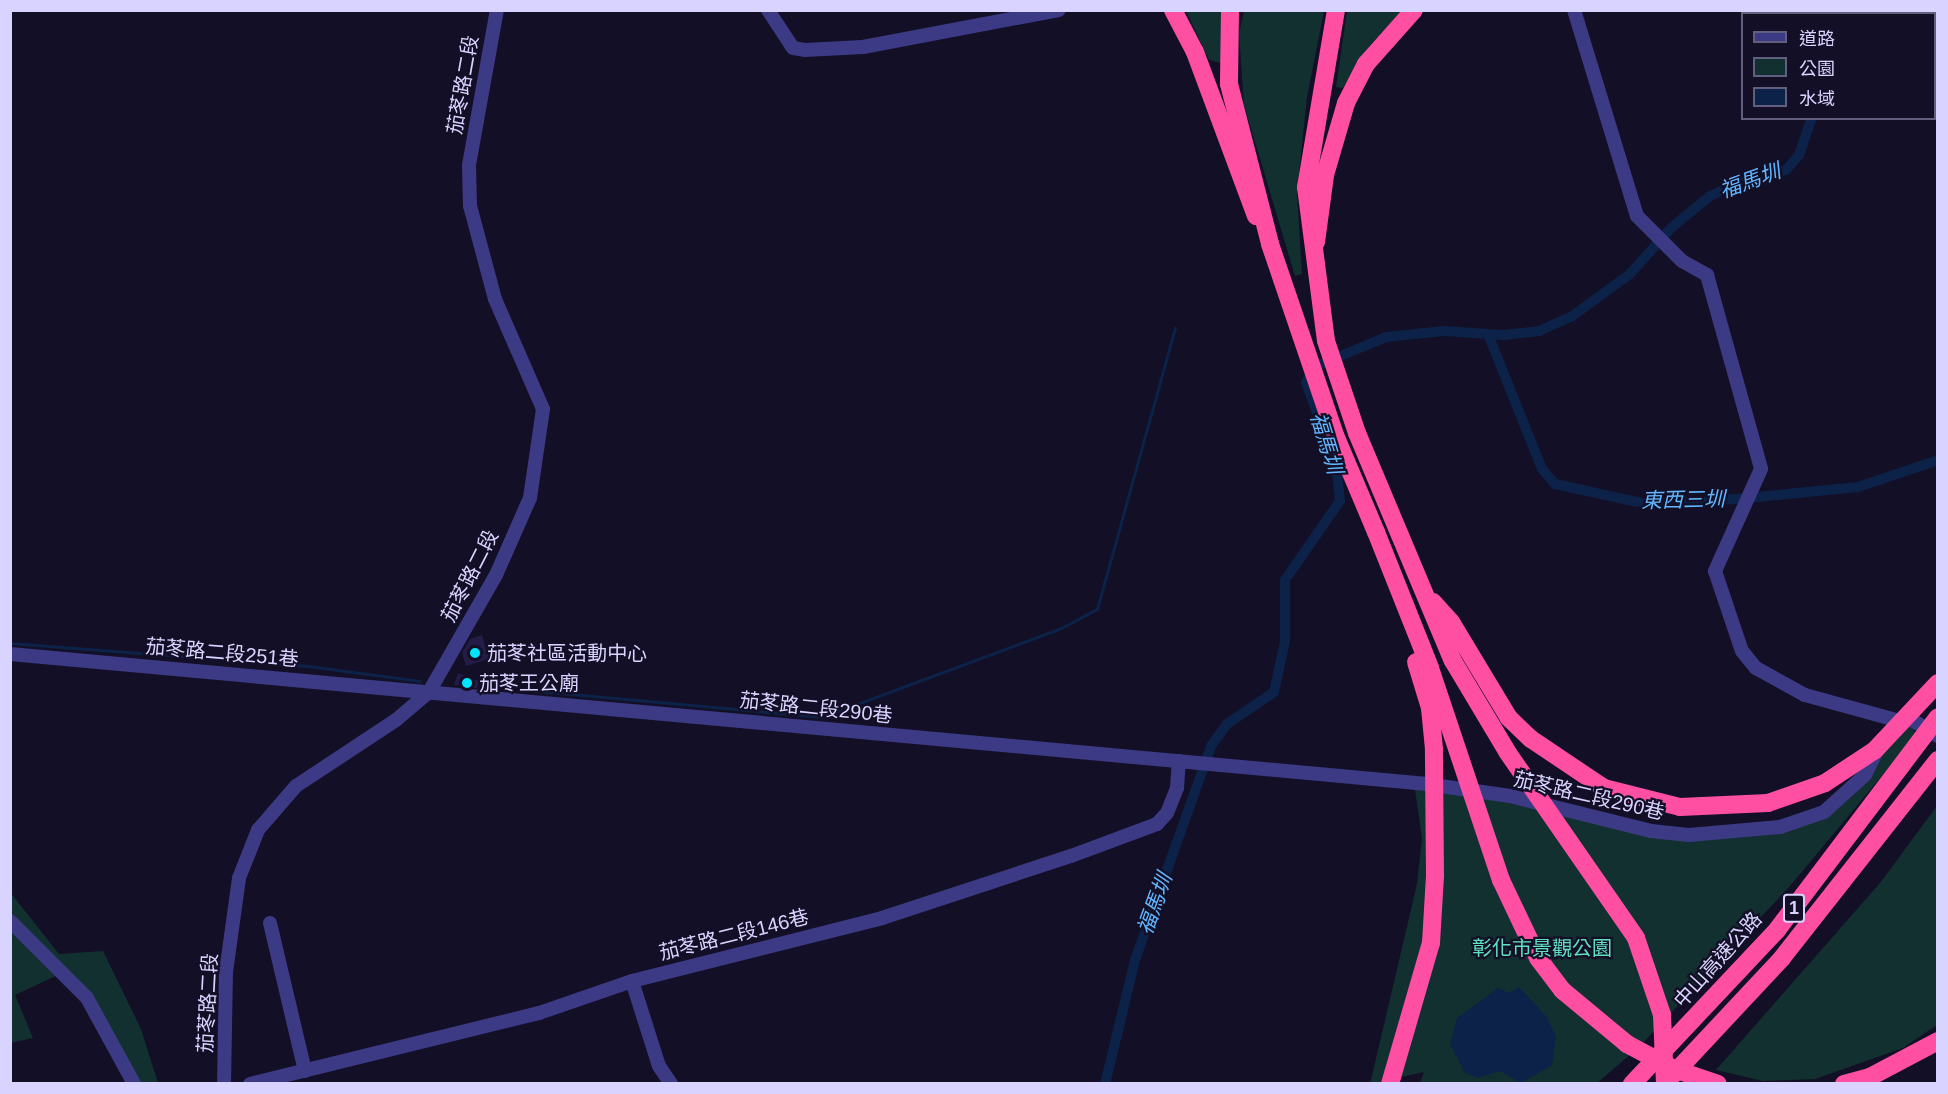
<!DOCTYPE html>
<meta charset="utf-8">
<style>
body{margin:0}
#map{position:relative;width:1948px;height:1094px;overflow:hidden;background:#130f26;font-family:Arial,"Noto Sans TC",sans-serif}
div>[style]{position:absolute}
.green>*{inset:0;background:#12302f}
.water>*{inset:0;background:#0c2248}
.stream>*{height:3px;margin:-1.5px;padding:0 1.5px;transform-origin:1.5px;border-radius:1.5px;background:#0c2248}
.canal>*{height:10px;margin:-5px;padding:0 5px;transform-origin:5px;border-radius:5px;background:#0c2248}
.building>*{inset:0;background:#241b47}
.minor>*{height:14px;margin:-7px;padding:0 7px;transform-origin:7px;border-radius:7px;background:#3d3a85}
.highway>*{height:18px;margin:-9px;padding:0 9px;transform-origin:9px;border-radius:9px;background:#ff4fa3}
.highway-bridge>*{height:18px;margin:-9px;padding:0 9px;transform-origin:9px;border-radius:9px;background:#ff4fa3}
.dots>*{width:16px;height:16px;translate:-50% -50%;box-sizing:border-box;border:3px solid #130f26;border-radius:50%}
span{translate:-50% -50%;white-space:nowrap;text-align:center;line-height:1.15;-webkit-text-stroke:4.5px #130f26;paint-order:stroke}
.shield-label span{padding:2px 4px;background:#130f26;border:2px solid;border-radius:4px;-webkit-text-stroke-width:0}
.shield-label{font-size:18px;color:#d9d4ff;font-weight:700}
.street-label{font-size:20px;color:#d9d4ff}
.poi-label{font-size:20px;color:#d9d4ff}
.left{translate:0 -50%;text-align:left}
.park-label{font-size:20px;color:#5fe0c0}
.water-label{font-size:21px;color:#62b6ff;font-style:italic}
.frame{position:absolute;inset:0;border:12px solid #d9d4ff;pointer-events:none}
.legend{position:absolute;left:1741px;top:12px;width:195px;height:108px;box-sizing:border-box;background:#130f26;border:2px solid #625e7d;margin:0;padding:8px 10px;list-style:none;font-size:18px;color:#d9d4ff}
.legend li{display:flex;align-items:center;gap:12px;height:30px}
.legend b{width:30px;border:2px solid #625e7d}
</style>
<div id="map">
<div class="green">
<i style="clip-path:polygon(1186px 11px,1223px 11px,1221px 63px,1209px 60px)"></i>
<i style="clip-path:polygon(1244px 11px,1324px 11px,1307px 97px,1297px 193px,1302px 274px,1295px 276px,1244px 105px,1239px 34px)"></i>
<i style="clip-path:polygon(1347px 11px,1402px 11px,1370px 45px,1343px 88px,1336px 87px)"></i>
<i style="clip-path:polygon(1906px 725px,1913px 727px,1916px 735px,1790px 886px,1639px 1047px,1597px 1083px,1420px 1083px,1424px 1072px,1370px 1084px,1417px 884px,1422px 838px,1414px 783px,1713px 837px,1818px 813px)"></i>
<i style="clip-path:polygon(1937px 806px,1937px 1025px,1903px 1048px,1815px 1079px,1763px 1081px,1716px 1070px,1880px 883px)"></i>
<i style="clip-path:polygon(10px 892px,59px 954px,103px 951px,141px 1029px,158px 1083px,138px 1083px,62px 973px,15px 995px,33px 1038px,11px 1043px)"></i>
</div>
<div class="water">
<i style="clip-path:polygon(1519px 987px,1546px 1016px,1556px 1036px,1552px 1065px,1521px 1083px,1500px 1071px,1478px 1078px,1465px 1073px,1450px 1044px,1457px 1018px,1498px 988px,1509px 993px)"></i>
</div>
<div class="stream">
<i style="left:10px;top:643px;width:299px;rotate:4.4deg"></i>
<i style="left:308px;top:666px;width:113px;rotate:7.6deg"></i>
<i style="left:537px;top:691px;width:286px;rotate:5.2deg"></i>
<i style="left:822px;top:717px;width:255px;rotate:-20.4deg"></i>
<i style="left:1061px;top:628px;width:41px;rotate:-27.8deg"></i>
<i style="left:1097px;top:609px;width:292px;rotate:-74.5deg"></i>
</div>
<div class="canal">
<i style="left:1934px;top:48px;width:4px;rotate:-14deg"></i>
<i style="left:1488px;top:334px;width:145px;rotate:68.2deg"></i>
<i style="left:1542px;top:469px;width:20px;rotate:49deg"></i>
<i style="left:1555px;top:484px;width:93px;rotate:12.4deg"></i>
<i style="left:1646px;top:504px;width:90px;rotate:-3.2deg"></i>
<i style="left:1736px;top:499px;width:123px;rotate:-5.6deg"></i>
<i style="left:1858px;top:487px;width:84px;rotate:-18.6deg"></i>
<i style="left:1105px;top:1084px;width:128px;rotate:-76.4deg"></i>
<i style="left:1135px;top:960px;width:227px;rotate:-70.4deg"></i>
<i style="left:1211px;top:746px;width:27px;rotate:-54deg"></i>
<i style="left:1227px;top:724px;width:57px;rotate:-34.2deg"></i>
<i style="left:1274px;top:692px;width:52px;rotate:-77.8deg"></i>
<i style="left:1285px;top:641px;width:61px;rotate:-90deg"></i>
<i style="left:1285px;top:580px;width:96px;rotate:-55.2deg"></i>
<i style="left:1340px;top:501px;width:37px;rotate:-96deg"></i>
<i style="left:1336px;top:464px;width:86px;rotate:-110.3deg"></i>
<i style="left:1306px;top:383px;width:18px;rotate:-63deg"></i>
<i style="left:1314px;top:367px;width:78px;rotate:-22.6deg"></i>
<i style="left:1386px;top:337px;width:58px;rotate:-5.9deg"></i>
<i style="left:1444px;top:331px;width:59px;rotate:3.9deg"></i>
<i style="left:1503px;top:335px;width:36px;rotate:-6deg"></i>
<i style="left:1539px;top:331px;width:35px;rotate:-24deg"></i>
<i style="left:1571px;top:317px;width:73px;rotate:-36.1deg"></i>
<i style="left:1630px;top:274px;width:62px;rotate:-48.3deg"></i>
<i style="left:1671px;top:228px;width:50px;rotate:-39.4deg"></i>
<i style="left:1710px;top:196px;width:51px;rotate:-24.5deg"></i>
<i style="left:1756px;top:175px;width:30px;rotate:-9deg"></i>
<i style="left:1786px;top:170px;width:20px;rotate:-49deg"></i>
<i style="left:1799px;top:155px;width:39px;rotate:-71deg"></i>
</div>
<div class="building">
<i style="clip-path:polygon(482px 635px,489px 659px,466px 666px,462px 653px,470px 639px)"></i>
<i style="clip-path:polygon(458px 673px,479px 681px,477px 688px,454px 685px)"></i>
</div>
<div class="minor">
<i style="left:768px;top:10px;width:45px;rotate:56.7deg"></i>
<i style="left:793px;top:48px;width:12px;rotate:9deg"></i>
<i style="left:805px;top:50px;width:58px;rotate:-3deg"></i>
<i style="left:863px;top:47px;width:199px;rotate:-10.7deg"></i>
<i style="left:1574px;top:10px;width:215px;rotate:73deg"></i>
<i style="left:1637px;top:216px;width:64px;rotate:45deg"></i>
<i style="left:1682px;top:261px;width:29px;rotate:29deg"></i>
<i style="left:1707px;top:275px;width:201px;rotate:74.4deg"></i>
<i style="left:1761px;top:469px;width:112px;rotate:114.3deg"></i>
<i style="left:1715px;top:571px;width:84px;rotate:71.4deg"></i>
<i style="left:1742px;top:651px;width:22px;rotate:51deg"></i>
<i style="left:1756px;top:668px;width:56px;rotate:28.9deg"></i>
<i style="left:1805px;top:695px;width:102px;rotate:15.4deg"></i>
<i style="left:10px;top:654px;width:1423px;rotate:5.24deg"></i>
<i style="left:1427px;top:784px;width:84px;rotate:8.2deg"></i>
<i style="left:1510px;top:796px;width:145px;rotate:13.9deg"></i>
<i style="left:1651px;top:831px;width:38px;rotate:6deg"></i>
<i style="left:1689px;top:835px;width:91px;rotate:-5deg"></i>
<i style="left:1780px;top:827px;width:46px;rotate:-18.8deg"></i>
<i style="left:1824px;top:812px;width:55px;rotate:-42.1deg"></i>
<i style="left:1865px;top:775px;width:30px;rotate:-64deg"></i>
<i style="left:1900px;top:726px;width:12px;rotate:-42deg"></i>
<i style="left:1909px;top:718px;width:34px;rotate:32deg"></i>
<i style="left:10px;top:921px;width:109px;rotate:45deg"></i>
<i style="left:87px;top:998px;width:98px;rotate:61.3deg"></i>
<i style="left:270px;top:923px;width:152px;rotate:76.7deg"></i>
<i style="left:632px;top:981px;width:89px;rotate:72.4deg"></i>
<i style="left:659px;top:1066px;width:22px;rotate:56deg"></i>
<i style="left:224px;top:1084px;width:112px;rotate:-89deg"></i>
<i style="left:226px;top:972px;width:95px;rotate:-82.1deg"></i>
<i style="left:239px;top:878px;width:52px;rotate:-68.4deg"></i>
<i style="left:258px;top:830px;width:58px;rotate:-49.2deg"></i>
<i style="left:296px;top:786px;width:120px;rotate:-33.4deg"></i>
<i style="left:396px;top:720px;width:43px;rotate:-40.3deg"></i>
<i style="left:429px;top:692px;width:135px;rotate:-60.2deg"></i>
<i style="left:496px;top:575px;width:84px;rotate:-66.2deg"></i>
<i style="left:530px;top:498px;width:90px;rotate:-81.7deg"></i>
<i style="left:543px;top:409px;width:120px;rotate:-113.6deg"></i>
<i style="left:495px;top:299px;width:96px;rotate:-105deg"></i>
<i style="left:470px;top:206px;width:41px;rotate:-91.4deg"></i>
<i style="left:469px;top:165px;width:158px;rotate:-79.8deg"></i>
<i style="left:250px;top:1084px;width:298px;rotate:-13.8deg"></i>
<i style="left:539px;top:1013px;width:98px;rotate:-19deg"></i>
<i style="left:632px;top:981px;width:258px;rotate:-14.1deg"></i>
<i style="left:882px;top:918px;width:199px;rotate:-18.2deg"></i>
<i style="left:1071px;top:856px;width:92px;rotate:-20.4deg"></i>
<i style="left:1157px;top:824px;width:15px;rotate:-48deg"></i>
<i style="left:1167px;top:813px;width:27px;rotate:-68deg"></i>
<i style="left:1177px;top:788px;width:27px;rotate:-86deg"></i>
</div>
<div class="highway">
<i style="left:1173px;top:10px;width:47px;rotate:62.4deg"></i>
<i style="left:1195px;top:52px;width:175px;rotate:69.6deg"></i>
<i style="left:1230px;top:10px;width:74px;rotate:90.8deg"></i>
<i style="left:1229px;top:84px;width:165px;rotate:75.6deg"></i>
<i style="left:1270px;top:244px;width:202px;rotate:71.2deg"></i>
<i style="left:1335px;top:435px;width:105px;rotate:67.1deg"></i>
<i style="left:1316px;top:242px;width:68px;rotate:-82.3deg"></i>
<i style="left:1325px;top:175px;width:75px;rotate:-73.7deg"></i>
<i style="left:1346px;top:103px;width:44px;rotate:-62.9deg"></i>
<i style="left:1366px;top:64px;width:72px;rotate:-48.4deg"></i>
<i style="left:1668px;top:1080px;width:167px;rotate:-46.9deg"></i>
<i style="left:1782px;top:958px;width:252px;rotate:-51.8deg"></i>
<i style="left:1844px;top:1084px;width:27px;rotate:-15deg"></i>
<i style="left:1870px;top:1077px;width:77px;rotate:-27.9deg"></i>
</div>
<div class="highway-bridge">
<i style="left:1336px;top:10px;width:180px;rotate:99.6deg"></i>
<i style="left:1306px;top:187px;width:155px;rotate:82.6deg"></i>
<i style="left:1326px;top:341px;width:97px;rotate:71.4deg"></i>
<i style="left:1357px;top:433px;width:247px;rotate:67.2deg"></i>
<i style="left:1453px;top:661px;width:107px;rotate:59.1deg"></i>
<i style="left:1508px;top:753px;width:225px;rotate:55.3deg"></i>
<i style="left:1636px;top:938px;width:81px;rotate:71.3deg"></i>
<i style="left:1662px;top:1015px;width:69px;rotate:87.5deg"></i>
<i style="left:1376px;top:532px;width:146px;rotate:68.3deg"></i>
<i style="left:1430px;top:668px;width:224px;rotate:71.5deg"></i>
<i style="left:1501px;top:880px;width:86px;rotate:64.6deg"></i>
<i style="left:1538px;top:958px;width:40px;rotate:53deg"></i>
<i style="left:1562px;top:990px;width:85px;rotate:39.7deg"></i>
<i style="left:1627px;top:1044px;width:53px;rotate:28deg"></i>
<i style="left:1674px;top:1069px;width:46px;rotate:18.8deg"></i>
<i style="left:1433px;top:602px;width:27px;rotate:48deg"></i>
<i style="left:1451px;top:622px;width:112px;rotate:58.9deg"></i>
<i style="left:1509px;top:718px;width:30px;rotate:44deg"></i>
<i style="left:1531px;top:739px;width:88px;rotate:33.9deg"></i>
<i style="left:1604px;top:788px;width:78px;rotate:14deg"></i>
<i style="left:1680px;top:807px;width:88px;rotate:-2.6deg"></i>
<i style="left:1768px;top:803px;width:60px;rotate:-19.3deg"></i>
<i style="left:1825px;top:783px;width:60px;rotate:-33.4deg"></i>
<i style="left:1875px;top:750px;width:92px;rotate:-46.8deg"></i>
<i style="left:1390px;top:1084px;width:147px;rotate:-73.8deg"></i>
<i style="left:1431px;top:943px;width:67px;rotate:-86.6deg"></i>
<i style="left:1435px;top:876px;width:127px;rotate:-90.5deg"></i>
<i style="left:1434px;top:749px;width:41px;rotate:-95.6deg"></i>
<i style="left:1430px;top:708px;width:48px;rotate:-106.9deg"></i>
<i style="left:1632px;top:1084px;width:212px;rotate:-46.7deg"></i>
<i style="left:1777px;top:930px;width:267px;rotate:-52.9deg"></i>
</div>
<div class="dots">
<i style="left:475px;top:653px;background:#00e5ff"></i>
<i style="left:467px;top:683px;background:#00e5ff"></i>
</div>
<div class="shield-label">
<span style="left:1794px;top:908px">1</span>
</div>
<div class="street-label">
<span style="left:463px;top:85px;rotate:-80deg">茄苳路二段</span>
<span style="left:470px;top:576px;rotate:-63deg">茄苳路二段</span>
<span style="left:222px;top:653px;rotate:5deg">茄苳路二段251巷</span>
<span style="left:816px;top:708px;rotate:6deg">茄苳路二段290巷</span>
<span style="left:1589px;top:796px;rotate:13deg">茄苳路二段290巷</span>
<span style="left:734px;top:935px;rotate:-14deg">茄苳路二段146巷</span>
<span style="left:1718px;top:960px;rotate:-48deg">中山高速公路</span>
<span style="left:208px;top:1003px;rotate:-87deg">茄苳路二段</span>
</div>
<div class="poi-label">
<span class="left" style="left:487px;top:653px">茄苳社區活動中心</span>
<span class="left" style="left:479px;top:683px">茄苳王公廟</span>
</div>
<div class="park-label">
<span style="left:1542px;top:948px">彰化市景觀公園</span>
</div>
<div class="water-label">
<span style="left:1750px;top:181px;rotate:-20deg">福馬圳</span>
<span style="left:1326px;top:443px;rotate:73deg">福馬圳</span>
<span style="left:1683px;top:500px;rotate:-1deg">東西三圳</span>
<span style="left:1155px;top:904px;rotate:-70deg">福馬圳</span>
</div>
<div class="frame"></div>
<ul class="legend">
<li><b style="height:8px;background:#3d3a85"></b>道路</li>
<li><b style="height:16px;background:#12302f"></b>公園</li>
<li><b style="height:16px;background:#0c2248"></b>水域</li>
</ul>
</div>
